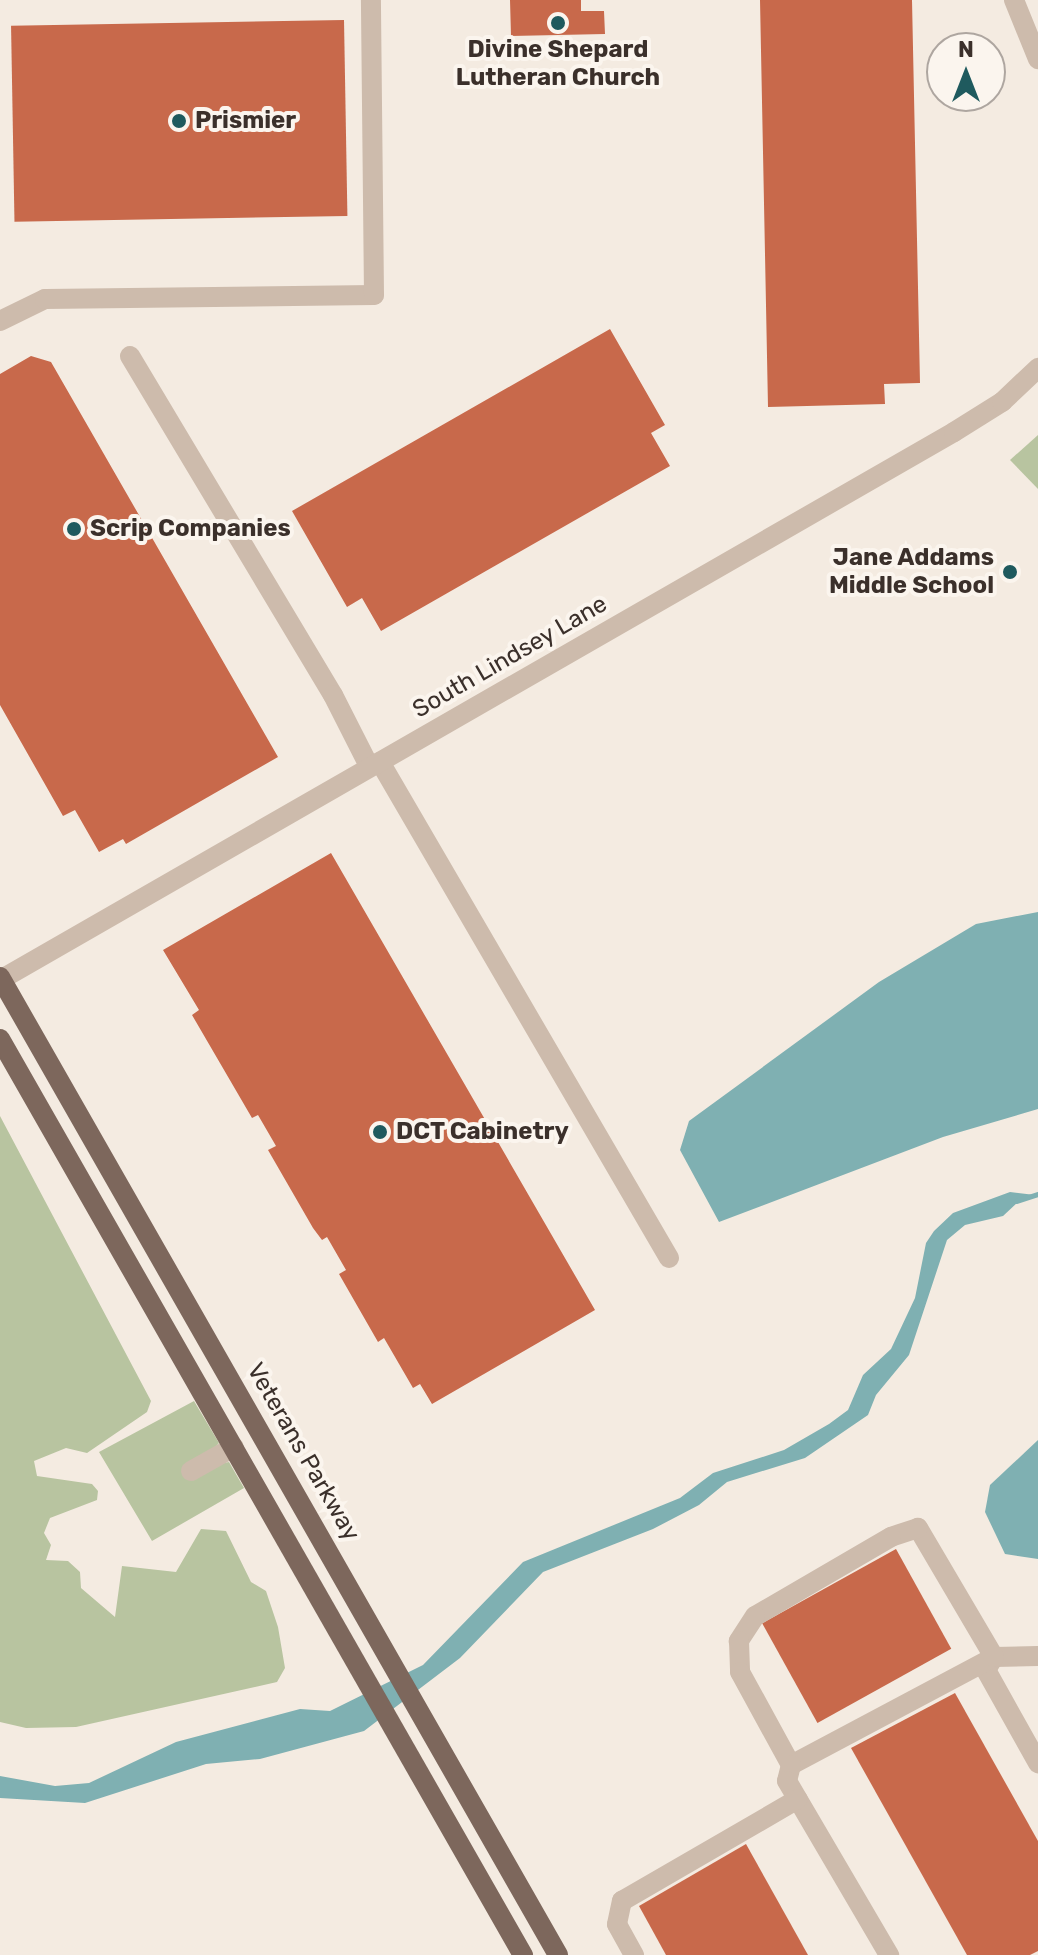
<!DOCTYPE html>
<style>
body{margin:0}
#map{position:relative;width:1038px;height:1955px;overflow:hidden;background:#f4ebe1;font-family:Rubik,sans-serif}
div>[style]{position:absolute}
.green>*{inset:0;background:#b8c4a0}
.water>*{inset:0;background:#7fb0b2}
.stream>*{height:5px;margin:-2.5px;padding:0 2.5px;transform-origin:2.5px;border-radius:2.5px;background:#7fb0b2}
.building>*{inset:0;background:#c8694b;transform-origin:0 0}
.minor>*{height:20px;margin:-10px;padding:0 10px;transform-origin:10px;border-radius:10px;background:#cdbbac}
.major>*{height:20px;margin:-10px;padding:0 10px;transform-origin:10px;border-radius:10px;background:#7d675c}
.dots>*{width:22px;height:22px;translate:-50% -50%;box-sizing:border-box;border:4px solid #fbf5ee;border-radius:50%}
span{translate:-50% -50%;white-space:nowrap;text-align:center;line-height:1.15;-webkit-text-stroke:8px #fbf5ee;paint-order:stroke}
.poi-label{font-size:24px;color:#3b302b;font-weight:700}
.left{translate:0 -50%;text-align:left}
.right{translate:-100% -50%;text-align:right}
.street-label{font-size:24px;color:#3b302b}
.north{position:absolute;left:926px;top:32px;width:80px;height:80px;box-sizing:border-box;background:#fbf5ee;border:2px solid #aea6a0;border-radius:50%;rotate:0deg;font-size:22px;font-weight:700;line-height:32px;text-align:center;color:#3b302b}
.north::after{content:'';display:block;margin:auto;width:28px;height:36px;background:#1f5a5e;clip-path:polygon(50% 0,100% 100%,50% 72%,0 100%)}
</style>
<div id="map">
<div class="green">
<i style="clip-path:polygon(1038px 435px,1038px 489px,1010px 460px)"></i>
<i style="clip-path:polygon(0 1116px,151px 1401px,147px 1412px,87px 1453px,66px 1448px,34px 1461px,37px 1476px,92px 1484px,98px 1491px,97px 1500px,50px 1518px,44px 1533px,51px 1545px,46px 1560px,68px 1561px,80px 1572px,81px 1588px,115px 1617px,122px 1566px,176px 1572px,201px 1529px,226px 1531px,251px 1582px,266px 1591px,278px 1627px,285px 1668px,277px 1682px,76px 1727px,26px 1728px,0 1722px)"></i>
<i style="clip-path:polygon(194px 1401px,219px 1443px,210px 1453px,218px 1464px,229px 1462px,244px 1488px,152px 1541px,99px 1452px)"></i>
</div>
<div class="water">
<i style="clip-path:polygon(1038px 912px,1038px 1109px,943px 1137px,719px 1222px,680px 1150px,689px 1121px,879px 982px,976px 924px)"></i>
<i style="clip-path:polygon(1010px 1192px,1035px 1195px,1020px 1200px,1003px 1216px,965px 1225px,947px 1240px,909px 1355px,876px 1395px,868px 1415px,805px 1458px,727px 1482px,699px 1505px,653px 1529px,543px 1572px,460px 1658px,364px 1731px,260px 1759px,206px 1764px,85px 1803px,0 1798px,0 1776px,55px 1786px,89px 1783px,176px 1742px,300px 1709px,330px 1711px,423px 1665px,523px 1562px,680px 1498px,713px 1473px,784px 1450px,829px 1424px,848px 1410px,863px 1375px,891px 1349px,915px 1298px,926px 1243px,934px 1231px,953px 1213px)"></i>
<i style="clip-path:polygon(1038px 1440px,1038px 1559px,1005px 1554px,985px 1512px,990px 1485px)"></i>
</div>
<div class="stream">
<i style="left:1016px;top:1201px;width:23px;rotate:-18deg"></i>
</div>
<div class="building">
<i style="clip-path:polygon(510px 0,581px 0,581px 11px,604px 11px,605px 34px,511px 36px)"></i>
<i style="clip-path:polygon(760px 0,912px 0,920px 383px,884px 384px,885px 404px,768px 407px)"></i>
<i style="left:344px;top:20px;width:196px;height:333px;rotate:89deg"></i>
<i style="clip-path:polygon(610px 329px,665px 425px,651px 433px,670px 466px,381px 631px,362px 598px,347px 607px,292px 511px)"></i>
<i style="clip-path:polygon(31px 356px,51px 362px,278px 757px,126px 844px,123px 839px,99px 852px,75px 810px,63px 816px,0 705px,0 374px)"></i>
<i style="clip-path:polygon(331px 853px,595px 1310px,432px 1404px,420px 1384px,413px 1388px,384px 1338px,378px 1342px,339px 1274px,346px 1270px,327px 1237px,322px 1240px,313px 1228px,268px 1150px,276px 1146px,258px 1115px,252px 1118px,192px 1015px,199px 1010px,163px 950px)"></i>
<i style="left:896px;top:1549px;width:114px;height:153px;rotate:61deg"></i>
<i style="clip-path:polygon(955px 1693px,1038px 1841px,1038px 1951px,1030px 1955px,967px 1955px,851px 1748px)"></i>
<i style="clip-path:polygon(746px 1844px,808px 1955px,666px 1955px,639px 1906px)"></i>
</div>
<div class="minor">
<i style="left:1014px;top:0;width:64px;rotate:67.9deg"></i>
<i style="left:0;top:321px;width:50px;rotate:-26.1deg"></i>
<i style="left:45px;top:299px;width:329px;rotate:-0.7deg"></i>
<i style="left:374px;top:295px;width:295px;rotate:-90.6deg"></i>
<i style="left:130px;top:356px;width:395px;rotate:59.1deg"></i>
<i style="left:333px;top:695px;width:80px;rotate:63.1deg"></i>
<i style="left:380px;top:762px;width:574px;rotate:59.77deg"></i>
<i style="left:0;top:980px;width:1100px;rotate:-29.87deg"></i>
<i style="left:954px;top:432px;width:57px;rotate:-32deg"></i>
<i style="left:1002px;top:402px;width:50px;rotate:-43.4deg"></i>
<i style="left:191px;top:1471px;width:49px;rotate:-29.2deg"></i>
<i style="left:1038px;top:1656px;width:44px;rotate:178.7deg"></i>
<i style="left:994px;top:1657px;width:15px;rotate:122deg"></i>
<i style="left:986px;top:1670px;width:107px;rotate:60.8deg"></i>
<i style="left:791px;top:1765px;width:230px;rotate:-28deg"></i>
<i style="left:994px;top:1657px;width:150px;rotate:-120.5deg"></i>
<i style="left:918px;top:1528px;width:28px;rotate:162deg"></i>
<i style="left:891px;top:1537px;width:157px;rotate:149.8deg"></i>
<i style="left:755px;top:1616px;width:30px;rotate:123deg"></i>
<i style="left:739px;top:1641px;width:31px;rotate:88deg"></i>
<i style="left:740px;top:1672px;width:106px;rotate:61.3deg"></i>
<i style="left:791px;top:1765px;width:16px;rotate:104deg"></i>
<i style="left:787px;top:1781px;width:202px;rotate:59.6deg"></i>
<i style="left:634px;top:1955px;width:35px;rotate:-119deg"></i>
<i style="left:617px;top:1924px;width:24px;rotate:-78deg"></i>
<i style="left:622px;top:1901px;width:203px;rotate:-30.1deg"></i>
</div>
<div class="major">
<i style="left:0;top:977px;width:1126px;rotate:60.29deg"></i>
<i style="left:0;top:1039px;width:1055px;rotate:60.28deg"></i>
</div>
<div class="dots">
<i style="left:558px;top:23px;background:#1f5a5e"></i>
<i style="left:179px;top:121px;background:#1f5a5e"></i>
<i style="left:74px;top:529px;background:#1f5a5e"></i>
<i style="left:1010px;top:572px;background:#1f5a5e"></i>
<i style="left:380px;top:1132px;background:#1f5a5e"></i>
</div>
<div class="poi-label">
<span style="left:558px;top:64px">Divine Shepard<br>Lutheran Church</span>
<span class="left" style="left:195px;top:121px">Prismier</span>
<span class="left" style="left:90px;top:529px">Scrip Companies</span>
<span class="right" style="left:994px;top:572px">Jane Addams<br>Middle School</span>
<span class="left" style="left:396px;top:1132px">DCT Cabinetry</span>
</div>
<div class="street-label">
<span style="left:510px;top:657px;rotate:-30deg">South Lindsey Lane</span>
<span style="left:303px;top:1452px;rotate:60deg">Veterans Parkway</span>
</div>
<div class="north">N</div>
</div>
